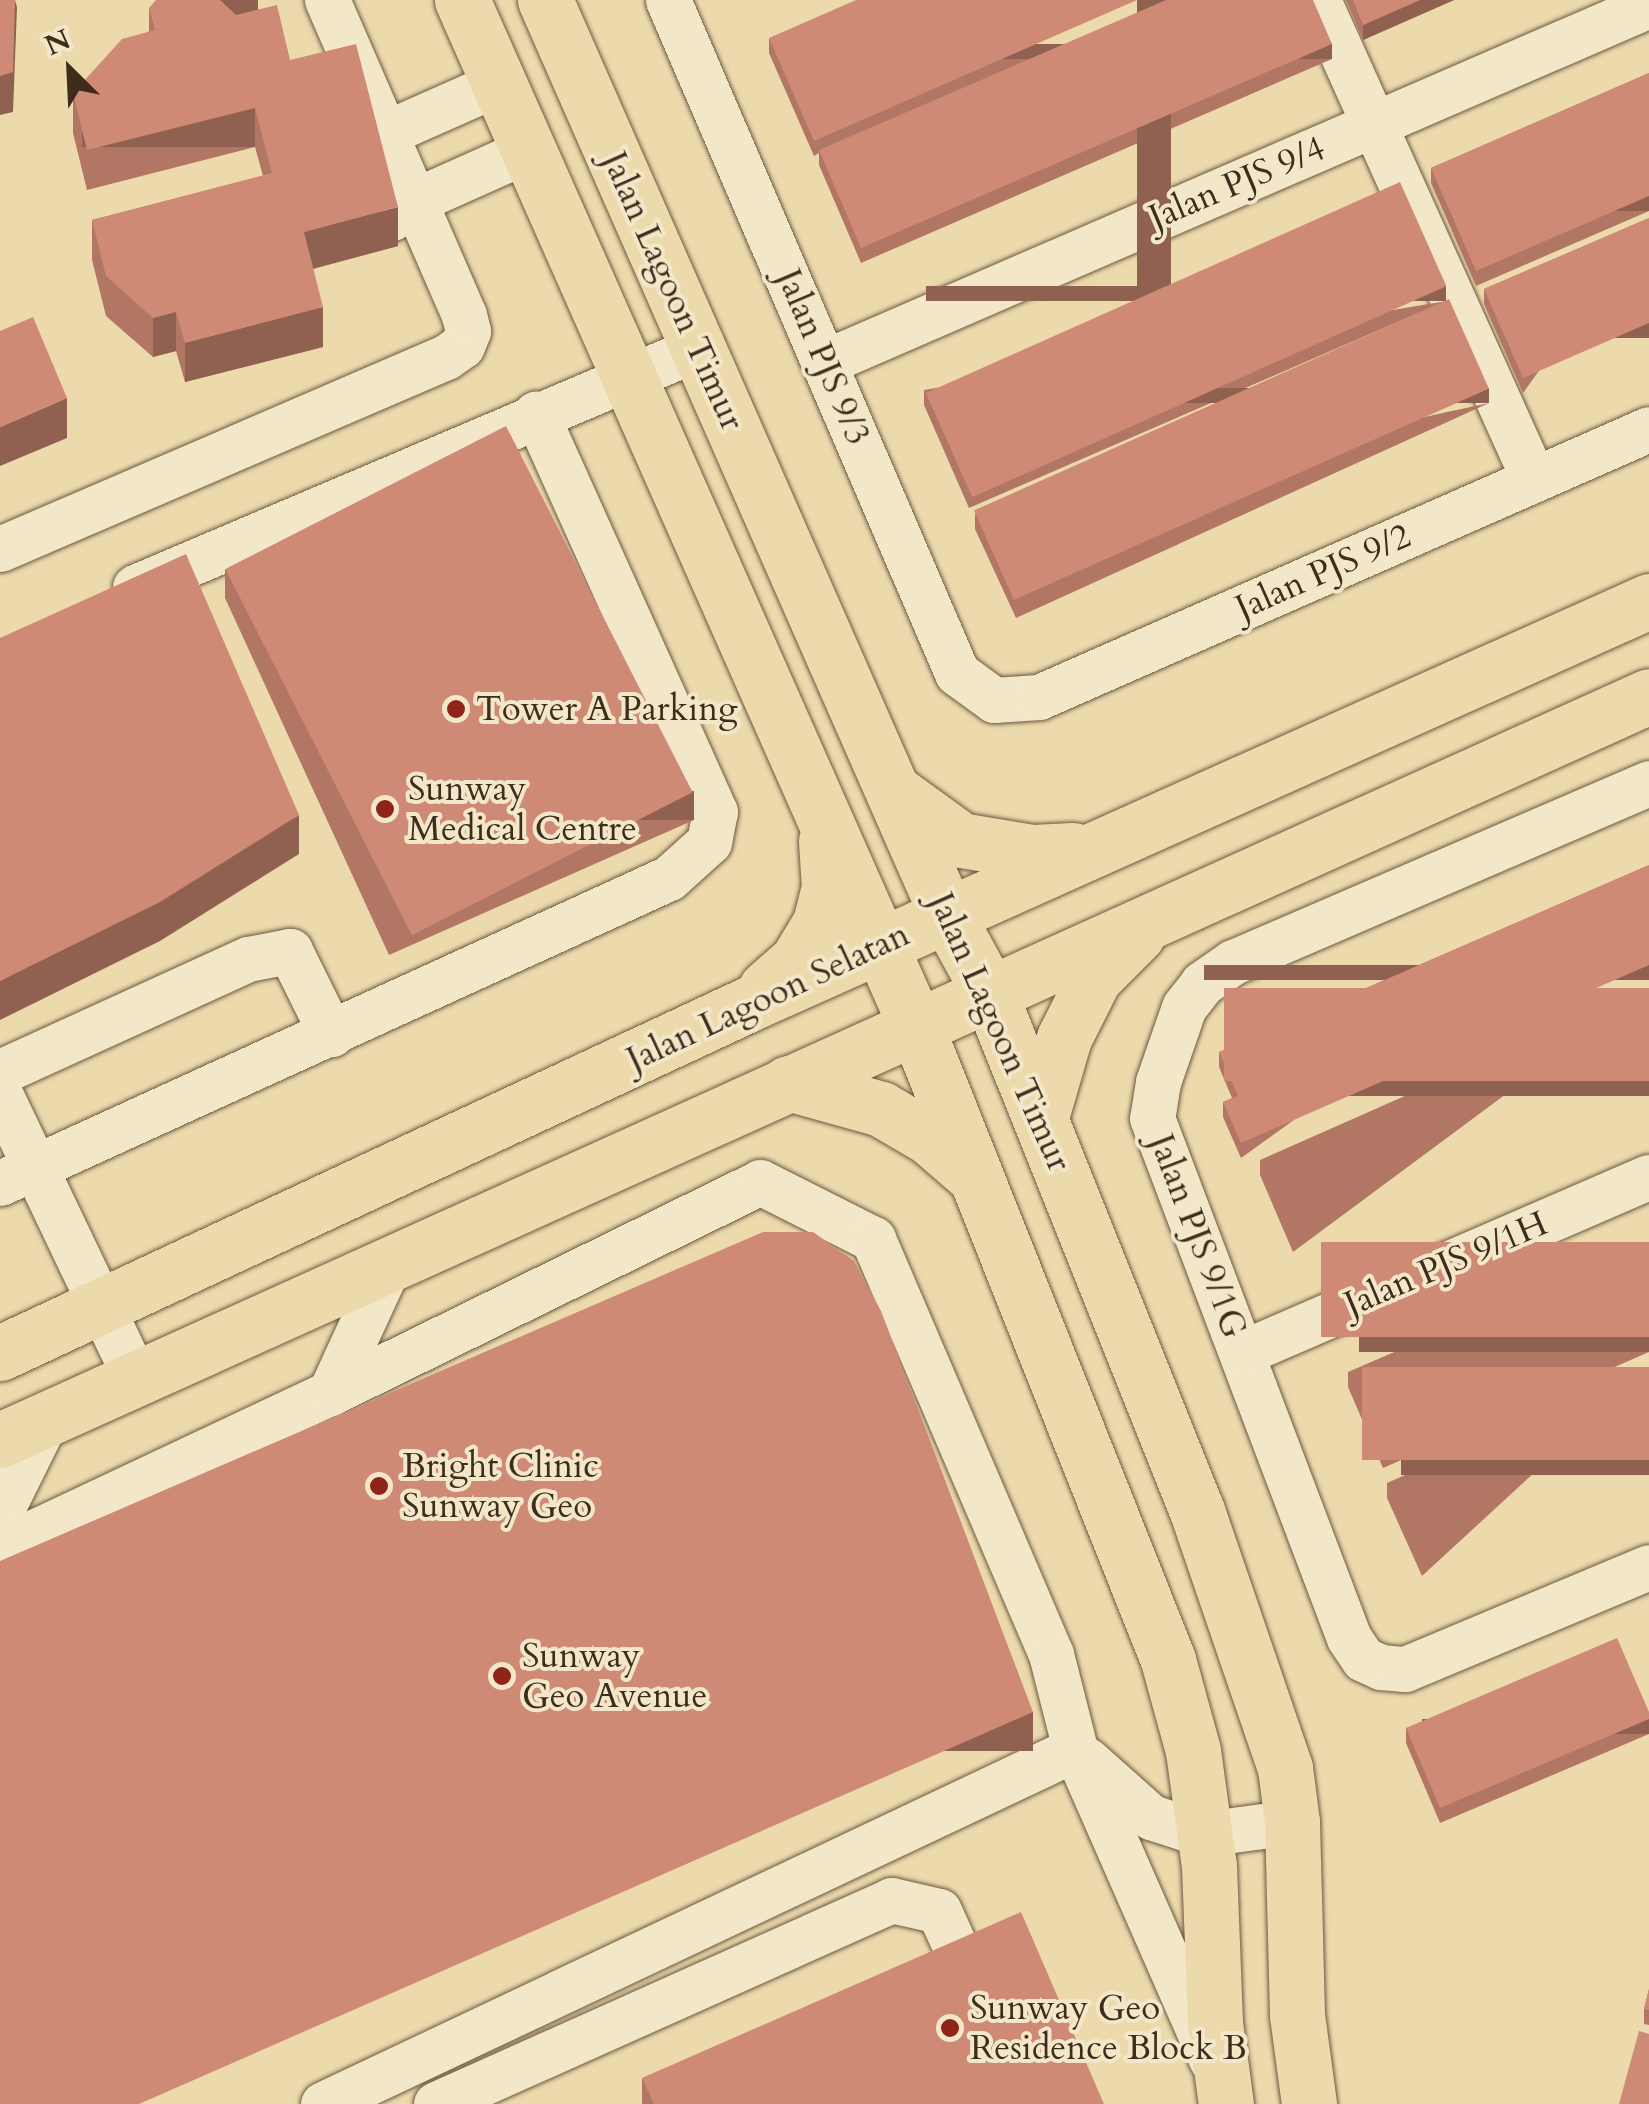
<!DOCTYPE html>
<style>
body{margin:0}
#map{position:relative;width:1649px;height:2104px;overflow:hidden;background:#ecdaac;font-family:Cardo,serif}
div>[style]{position:absolute}
.roads{filter:drop-shadow(0 0 2px #6b5841) drop-shadow(0 0 2px #6b5841)}
.minor>*{height:45px;margin:-22.5px;padding:0 22.5px;transform-origin:22.5px;border-radius:22.5px;background:#f3e7c9}
.major>*{height:55px;margin:-27.5px;padding:0 27.5px;transform-origin:27.5px;border-radius:27.5px;background:#ecdaac}
.wall>*{inset:0;background:#b17764}
.shaded-wall>*{inset:0;background:#906151;transform-origin:0 0}
.building>*{inset:0;background:#ce8a74;transform-origin:0 0}
.dots>*{width:28px;height:28px;translate:-50% -50%;box-sizing:border-box;border:5px solid #f3e7c9;border-radius:50%}
span{translate:-50% -50%;white-space:nowrap;text-align:center;line-height:1.15;-webkit-text-stroke:8px #f3e7c9;paint-order:stroke}
.street-label{font-size:35px;color:#402c1d}
.poi-label{font-size:35px;color:#402c1d}
.left{translate:0 -50%;text-align:left}
.north{position:absolute;left:20px;top:20px;width:100px;height:100px;-webkit-text-stroke:8px #f3e7c9;paint-order:stroke;rotate:336deg;font-size:28px;font-weight:700;line-height:40px;text-align:center;color:#402c1d}
.north::after{content:'';display:block;margin:auto;width:35px;height:45px;background:#402c1d;clip-path:polygon(50% 0,100% 100%,50% 72%,0 100%)}
</style>
<div id="map">
<div class="roads">
<div class="minor">
<i style="left:668px;top:0;width:732px;rotate:66.76deg"></i>
<i style="left:957px;top:673px;width:46px;rotate:36.1deg"></i>
<i style="left:994px;top:700px;width:45px;rotate:-3.8deg"></i>
<i style="left:1039px;top:697px;width:666px;rotate:-23.72deg"></i>
<i style="left:1318px;top:0;width:526px;rotate:65.77deg"></i>
<i style="left:357px;top:135px;width:14px;rotate:-21deg"></i>
<i style="left:370px;top:130px;width:16px;rotate:11deg"></i>
<i style="left:386px;top:133px;width:124px;rotate:-23.9deg"></i>
<i style="left:392px;top:218px;width:28px;rotate:-38deg"></i>
<i style="left:414px;top:201px;width:125px;rotate:-24.1deg"></i>
<i style="left:825px;top:362px;width:898px;rotate:-23.42deg"></i>
<i style="left:0;top:549px;width:486px;rotate:-23.3deg"></i>
<i style="left:446px;top:357px;width:19px;rotate:-35deg"></i>
<i style="left:462px;top:346px;width:16px;rotate:-68deg"></i>
<i style="left:468px;top:331px;width:16px;rotate:-104deg"></i>
<i style="left:464px;top:315px;width:344px;rotate:-113.5deg"></i>
<i style="left:135px;top:587px;width:612px;rotate:-23deg"></i>
<i style="left:1649px;top:783px;width:453px;rotate:156.7deg"></i>
<i style="left:1233px;top:962px;width:38px;rotate:145deg"></i>
<i style="left:1202px;top:984px;width:29px;rotate:128deg"></i>
<i style="left:1184px;top:1007px;width:79px;rotate:109.1deg"></i>
<i style="left:1158px;top:1082px;width:36px;rotate:99deg"></i>
<i style="left:1152px;top:1118px;width:556px;rotate:69.25deg"></i>
<i style="left:1349px;top:1638px;width:25px;rotate:56deg"></i>
<i style="left:1363px;top:1659px;width:20px;rotate:24deg"></i>
<i style="left:1381px;top:1667px;width:24px;rotate:5deg"></i>
<i style="left:1405px;top:1669px;width:264px;rotate:-22.7deg"></i>
<i style="left:0;top:1072px;width:273px;rotate:-24.5deg"></i>
<i style="left:248px;top:959px;width:43px;rotate:-10.8deg"></i>
<i style="left:290px;top:951px;width:93px;rotate:63.7deg"></i>
<i style="left:0;top:1094px;width:318px;rotate:64.5deg"></i>
<i style="left:0;top:1183px;width:735px;rotate:-24.51deg"></i>
<i style="left:669px;top:878px;width:54px;rotate:-42deg"></i>
<i style="left:709px;top:842px;width:31px;rotate:-79deg"></i>
<i style="left:715px;top:812px;width:437px;rotate:-114.2deg"></i>
<i style="left:1244px;top:1352px;width:441px;rotate:-23.4deg"></i>
<i style="left:330px;top:1393px;width:141px;rotate:-65.3deg"></i>
<i style="left:0;top:1513px;width:104px;rotate:-63.7deg"></i>
<i style="left:0;top:1548px;width:365px;rotate:-25.2deg"></i>
<i style="left:330px;top:1393px;width:479px;rotate:-26.1deg"></i>
<i style="left:760px;top:1182px;width:127px;rotate:26.8deg"></i>
<i style="left:873px;top:1239px;width:452px;rotate:66.8deg"></i>
<i style="left:1051px;top:1654px;width:98px;rotate:75.8deg"></i>
<i style="left:1075px;top:1749px;width:339px;rotate:66.3deg"></i>
<i style="left:1087px;top:1760px;width:86px;rotate:41.7deg"></i>
<i style="left:1151px;top:1817px;width:55px;rotate:18.1deg"></i>
<i style="left:1203px;top:1834px;width:90px;rotate:-7.7deg"></i>
<i style="left:323px;top:2104px;width:832px;rotate:-25.27deg"></i>
<i style="left:436px;top:2104px;width:499px;rotate:-24.1deg"></i>
<i style="left:891px;top:1900px;width:49px;rotate:12.9deg"></i>
<i style="left:939px;top:1911px;width:212px;rotate:65.7deg"></i>
</div>
<div class="major">
<i style="left:462px;top:0;width:1122px;rotate:66.13deg"></i>
<i style="left:916px;top:1026px;width:682px;rotate:68.32deg"></i>
<i style="left:1168px;top:1660px;width:94px;rotate:74.6deg"></i>
<i style="left:1193px;top:1751px;width:116px;rotate:82.1deg"></i>
<i style="left:1209px;top:1866px;width:157px;rotate:87.8deg"></i>
<i style="left:1215px;top:2023px;width:82px;rotate:82.3deg"></i>
<i style="left:545px;top:0;width:999px;rotate:66.28deg"></i>
<i style="left:947px;top:915px;width:90px;rotate:61.4deg"></i>
<i style="left:990px;top:994px;width:557px;rotate:68.18deg"></i>
<i style="left:1197px;top:1511px;width:272px;rotate:71.1deg"></i>
<i style="left:1285px;top:1768px;width:54px;rotate:82.6deg"></i>
<i style="left:1292px;top:1822px;width:193px;rotate:88.5deg"></i>
<i style="left:1297px;top:2015px;width:90px;rotate:82.3deg"></i>
<i style="left:896px;top:793px;width:80px;rotate:35.9deg"></i>
<i style="left:961px;top:840px;width:73px;rotate:9.5deg"></i>
<i style="left:1033px;top:852px;width:40px;rotate:-2.9deg"></i>
<i style="left:766px;top:988px;width:41px;rotate:-41.1deg"></i>
<i style="left:797px;top:961px;width:44px;rotate:-58.8deg"></i>
<i style="left:820px;top:923px;width:36px;rotate:-76deg"></i>
<i style="left:829px;top:888px;width:47px;rotate:-93.7deg"></i>
<i style="left:788px;top:1083px;width:97px;rotate:15.6deg"></i>
<i style="left:881px;top:1109px;width:56px;rotate:30.3deg"></i>
<i style="left:929px;top:1137px;width:58px;rotate:40.8deg"></i>
<i style="left:1041px;top:1117px;width:82px;rotate:-73.8deg"></i>
<i style="left:1064px;top:1038px;width:67px;rotate:-63.4deg"></i>
<i style="left:1094px;top:978px;width:61px;rotate:-45deg"></i>
<i style="left:0;top:1353px;width:826px;rotate:-24.98deg"></i>
<i style="left:749px;top:1004px;width:986px;rotate:-24.12deg"></i>
<i style="left:0;top:1440px;width:1809px;rotate:-24.28deg"></i>
</div>
</div>
<div class="wall">
<i style="clip-path:polygon(258px 0,258px 9px,290px 60px,398px 246px,313px 269px,323px 347px,185px 382px,176px 351px,153px 357px,106px 316px,92px 260px,92px 220px,263px 176px,255px 147px,87px 190px,73px 133px,73px 93px,149px 31px,149px 8px)"></i>
<i style="clip-path:polygon(1346px 0,1454px 0,1363px 40px)"></i>
<i style="clip-path:polygon(769px 38px,1332px 59px,861px 263px,819px 165px,819px 153px,814px 156px,769px 53px)"></i>
<i style="clip-path:polygon(1649px 73px,1649px 211px,1476px 286px,1431px 183px,1431px 168px)"></i>
<i style="clip-path:polygon(1649px 218px,1523px 393px,1484px 304px,1484px 289px)"></i>
<i style="clip-path:polygon(1446px 301px,969px 508px,924px 405px,924px 390px)"></i>
<i style="clip-path:polygon(1489px 403px,1016px 618px,975px 529px,975px 514px)"></i>
<i style="clip-path:polygon(225px 569px,694px 820px,389px 955px,225px 598px)"></i>
<i style="clip-path:polygon(1649px 865px,1241px 1158px,1223px 1117px,1223px 1102px,1232px 1098px,1219px 1067px,1219px 1052px)"></i>
<i style="clip-path:polygon(1649px 988px,1293px 1252px,1260px 1175px,1260px 1160px)"></i>
<i style="clip-path:polygon(1649px 1242px,1649px 1352px,1383px 1468px,1348px 1387px,1348px 1372px)"></i>
<i style="clip-path:polygon(1649px 1367px,1422px 1576px,1387px 1498px,1387px 1483px)"></i>
<i style="clip-path:polygon(1649px 1719px,1649px 1734px,1440px 1823px,1406px 1743px,1406px 1728px)"></i>
<i style="clip-path:polygon(1649px 1989px,1649px 2025px,1644px 2024px,1644px 2009px)"></i>
<i style="clip-path:polygon(642px 2078px,1104px 2104px,642px 2104px)"></i>
</div>
<div class="shaded-wall">
<i style="clip-path:polygon(15px 0,17px 7px,13px 112px,0 115px,0 76px)"></i>
<i style="clip-path:polygon(220px 0,258px 0,258px 30px,220px 40px)"></i>
<i style="left:1137px;top:0;width:34px;height:352px"></i>
<i style="clip-path:polygon(1420px 0,1454px 0,1363px 40px,1363px 25px)"></i>
<i style="left:1332px;top:44px;width:15px;height:513px;rotate:90deg"></i>
<i style="left:255px;top:108px;width:39px;height:173px;rotate:90deg"></i>
<i style="left:1649px;top:196px;width:15px;height:189px;rotate:90deg"></i>
<i style="clip-path:polygon(398px 207px,398px 246px,304px 271px,304px 232px)"></i>
<i style="left:1446px;top:286px;width:15px;height:520px;rotate:90deg"></i>
<i style="clip-path:polygon(323px 307px,323px 347px,185px 382px,185px 343px)"></i>
<i style="clip-path:polygon(176px 312px,176px 351px,153px 357px,153px 318px)"></i>
<i style="left:1649px;top:323px;width:15px;height:137px;rotate:90deg"></i>
<i style="left:1489px;top:388px;width:15px;height:520px;rotate:90deg"></i>
<i style="clip-path:polygon(67px 398px,67px 438px,0 466px,0 427px)"></i>
<i style="left:694px;top:791px;width:29px;height:334px;rotate:90deg"></i>
<i style="clip-path:polygon(299px 815px,299px 854px,160px 941px,0 1020px,0 981px)"></i>
<i style="left:1649px;top:965px;width:15px;height:445px;rotate:90deg"></i>
<i style="left:1649px;top:1081px;width:15px;height:389px;rotate:90deg"></i>
<i style="left:1649px;top:1337px;width:15px;height:290px;rotate:90deg"></i>
<i style="left:1649px;top:1460px;width:15px;height:248px;rotate:90deg"></i>
<i style="left:1033px;top:1712px;width:39px;height:976px;rotate:90deg"></i>
<i style="left:1649px;top:1719px;width:15px;height:227px;rotate:90deg"></i>
</div>
<div class="building">
<i style="clip-path:polygon(0 0,15px 0,13px 72px,0 76px)"></i>
<i style="clip-path:polygon(156px 0,220px 0,236px 15px,277px 5px,290px 60px,356px 44px,398px 207px,304px 232px,323px 307px,185px 343px,176px 312px,153px 318px,106px 276px,92px 220px,272px 173px,255px 108px,87px 150px,73px 93px,122px 39px,155px 30px,149px 8px)"></i>
<i style="clip-path:polygon(856px 0,1137px 0,814px 141px,769px 38px)"></i>
<i style="clip-path:polygon(1166px 0,1313px 0,1332px 44px,861px 248px,819px 150px)"></i>
<i style="clip-path:polygon(1353px 0,1420px 0,1363px 25px)"></i>
<i style="clip-path:polygon(1649px 73px,1649px 196px,1476px 271px,1431px 168px)"></i>
<i style="left:1400px;top:182px;width:114px;height:519px;rotate:66deg"></i>
<i style="clip-path:polygon(1649px 218px,1649px 323px,1523px 378px,1484px 289px)"></i>
<i style="left:1449px;top:299px;width:98px;height:520px;rotate:66deg"></i>
<i style="clip-path:polygon(33px 317px,67px 398px,0 427px,0 331px)"></i>
<i style="left:506px;top:426px;width:411px;height:315px;rotate:63deg"></i>
<i style="clip-path:polygon(186px 554px,299px 815px,160px 902px,0 981px,0 638px)"></i>
<i style="clip-path:polygon(1649px 865px,1649px 965px,1241px 1143px,1223px 1102px,1238px 1096px,1219px 1052px)"></i>
<i style="left:1649px;top:988px;width:93px;height:425px;rotate:90deg"></i>
<i style="clip-path:polygon(763px 1232px,813px 1232px,854px 1261px,881px 1311px,1033px 1712px,139px 2104px,0 2104px,0 1561px)"></i>
<i style="left:1649px;top:1242px;width:95px;height:328px;rotate:90deg"></i>
<i style="left:1649px;top:1367px;width:93px;height:287px;rotate:90deg"></i>
<i style="clip-path:polygon(1617px 1638px,1649px 1712px,1649px 1719px,1440px 1808px,1406px 1728px)"></i>
<i style="clip-path:polygon(1021px 1912px,1104px 2104px,654px 2104px,642px 2078px)"></i>
<i style="clip-path:polygon(1649px 1989px,1649px 2010px,1644px 2009px)"></i>
<i style="clip-path:polygon(1639px 2031px,1649px 2034px,1649px 2104px,1619px 2104px)"></i>
</div>
<div class="dots">
<i style="left:456px;top:709px;background:#8f2418"></i>
<i style="left:385px;top:809px;background:#8f2418"></i>
<i style="left:379px;top:1486px;background:#8f2418"></i>
<i style="left:502px;top:1676px;background:#8f2418"></i>
<i style="left:950px;top:2028px;background:#8f2418"></i>
</div>
<div class="street-label">
<span style="left:1237px;top:183px;rotate:-23deg">Jalan PJS 9/4</span>
<span style="left:673px;top:291px;rotate:66deg">Jalan Lagoon Timur</span>
<span style="left:823px;top:357px;rotate:67deg">Jalan PJS 9/3</span>
<span style="left:1323px;top:572px;rotate:-24deg">Jalan PJS 9/2</span>
<span style="left:768px;top:997px;rotate:-25deg">Jalan Lagoon Selatan</span>
<span style="left:1000px;top:1032px;rotate:66deg">Jalan Lagoon Timur</span>
<span style="left:1198px;top:1236px;rotate:69deg">Jalan PJS 9/1G</span>
<span style="left:1446px;top:1264px;rotate:-23deg">Jalan PJS 9/1H</span>
</div>
<div class="poi-label">
<span class="left" style="left:476px;top:709px">Tower A Parking</span>
<span class="left" style="left:408px;top:809px">Sunway<br>Medical Centre</span>
<span class="left" style="left:402px;top:1486px">Bright Clinic<br>Sunway Geo</span>
<span class="left" style="left:522px;top:1676px">Sunway<br>Geo Avenue</span>
<span class="left" style="left:970px;top:2028px">Sunway Geo<br>Residence Block B</span>
</div>
<div class="north">N</div>
</div>
